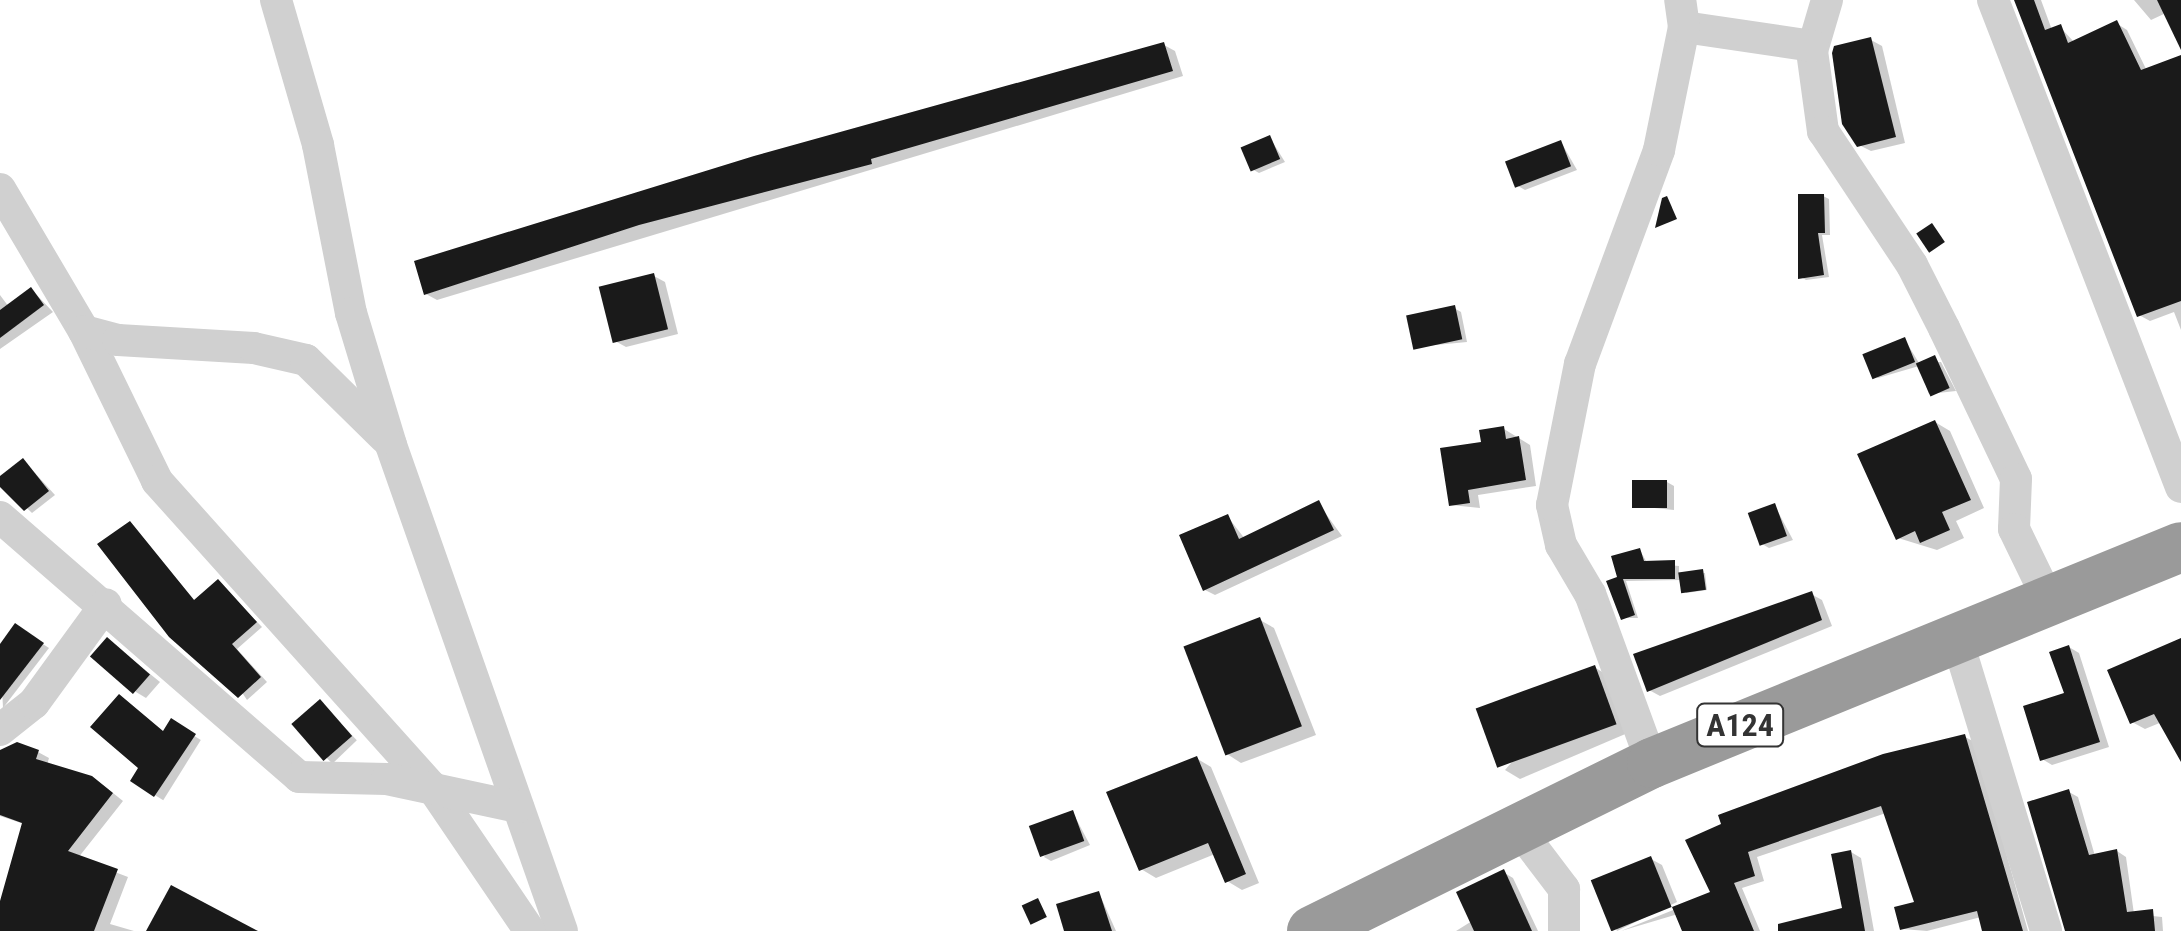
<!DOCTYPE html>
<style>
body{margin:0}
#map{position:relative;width:2181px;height:931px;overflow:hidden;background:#fff;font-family:"Roboto Condensed",sans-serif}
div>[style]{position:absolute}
.shadow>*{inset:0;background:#0003;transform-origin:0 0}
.building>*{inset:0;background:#1a1a1a;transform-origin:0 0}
.minor>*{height:32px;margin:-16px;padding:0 16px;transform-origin:16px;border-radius:16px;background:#d0d0d0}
.highway>*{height:50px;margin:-25px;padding:0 25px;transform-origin:25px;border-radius:25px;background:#9a9a9a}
span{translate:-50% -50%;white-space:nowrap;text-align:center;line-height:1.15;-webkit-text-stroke:10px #fff;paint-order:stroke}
.shield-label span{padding:2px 8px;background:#fff;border:2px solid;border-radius:8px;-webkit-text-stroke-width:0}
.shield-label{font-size:32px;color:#333;font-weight:700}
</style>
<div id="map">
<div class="shadow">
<i style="clip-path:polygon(2017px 0,2041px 0,2052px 30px,2060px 27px,2075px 43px,2116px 23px,2127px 30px,2147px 71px,2181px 58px,2181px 330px,2174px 312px,2150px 321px,2139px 315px)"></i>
<i style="clip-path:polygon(2134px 0,2181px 0,2181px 44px,2166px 13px,2151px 20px)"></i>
<i style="clip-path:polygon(1871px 40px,1882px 46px,1905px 143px,1871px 151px,1859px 145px)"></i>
<i style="clip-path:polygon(1164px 45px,1175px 51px,1183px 76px,437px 300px,426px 294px)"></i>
<i style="clip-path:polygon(1270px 138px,1285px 162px,1259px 173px,1252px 169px)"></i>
<i style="clip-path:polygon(1561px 142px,1577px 170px,1525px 190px,1518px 186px)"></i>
<i style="clip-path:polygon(1823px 196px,1829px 199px,1830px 235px,1822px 235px,1829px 277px,1806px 280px,1801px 277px)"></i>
<i style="clip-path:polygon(654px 276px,665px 282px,678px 334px,626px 347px,615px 341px)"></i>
<i style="clip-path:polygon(32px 290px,53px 312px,0 349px,0 295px,9px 307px)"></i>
<i style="clip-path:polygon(1454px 308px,1461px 312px,1467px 342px,1415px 347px)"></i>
<i style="clip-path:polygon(1905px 340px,1919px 363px,1941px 362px,1956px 391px,1929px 394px,1919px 366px,1878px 378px,1871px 374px)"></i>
<i style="clip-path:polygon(1935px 422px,1950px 431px,1984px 508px,1956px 521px,1964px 538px,1937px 550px,1898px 538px)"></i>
<i style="clip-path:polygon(1504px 429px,1530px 445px,1536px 486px,1478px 495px,1480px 508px,1451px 505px,1484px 444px)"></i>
<i style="clip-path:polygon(24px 461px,55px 495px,32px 513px,0 482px)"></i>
<i style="clip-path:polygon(1667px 482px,1674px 486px,1674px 510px,1635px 506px)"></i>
<i style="clip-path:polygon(1318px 503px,1342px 536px,1215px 595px,1205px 590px,1228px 517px,1245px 539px)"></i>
<i style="clip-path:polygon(1775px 506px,1793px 540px,1769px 548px,1762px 544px)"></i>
<i style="clip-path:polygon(130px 524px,196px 602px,218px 582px,262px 627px,237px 649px,267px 682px,247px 700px)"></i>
<i style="clip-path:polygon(1640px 550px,1647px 563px,1679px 566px,1679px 574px,1705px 573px,1707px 590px,1686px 593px,1682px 580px,1626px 581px,1638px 618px,1623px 618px,1620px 579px)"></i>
<i style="clip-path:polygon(1811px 594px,1822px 600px,1832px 626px,1660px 696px,1649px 690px)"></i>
<i style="clip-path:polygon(1260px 620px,1274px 628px,1316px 735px,1241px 763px,1227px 754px)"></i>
<i style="clip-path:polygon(15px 626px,49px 648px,3px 708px,0 648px)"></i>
<i style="clip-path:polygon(108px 640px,160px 682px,146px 698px,136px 692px)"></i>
<i style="clip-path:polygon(2181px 642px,2181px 757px,2162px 722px,2145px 729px,2132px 722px)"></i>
<i style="clip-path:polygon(2069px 647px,2079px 653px,2109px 747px,2052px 765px,2042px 759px,2067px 695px)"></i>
<i style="clip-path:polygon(1594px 667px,1609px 676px,1630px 732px,1520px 779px,1505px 770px)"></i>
<i style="left:320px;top:702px;width:53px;height:34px;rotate:46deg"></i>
<i style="left:172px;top:722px;width:34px;height:71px;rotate:32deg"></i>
<i style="clip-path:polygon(1965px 737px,1975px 742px,2028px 931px,1984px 931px,1981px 917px,1927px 931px,1902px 929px,1917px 904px,1886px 813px,1757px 857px,1764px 881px,1742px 888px,1760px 931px,1685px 931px,1678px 914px,1621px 931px,1713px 894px,1689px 841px)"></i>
<i style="clip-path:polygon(0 751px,38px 752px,49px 758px,47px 765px,103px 785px,123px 801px,78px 858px,128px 877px,110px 924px,134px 931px,0 931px,24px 824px,0 816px)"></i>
<i style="clip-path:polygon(1196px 758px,1211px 767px,1259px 883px,1242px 890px,1227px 881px,1215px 854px,1156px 878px,1141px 869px)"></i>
<i style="clip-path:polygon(2069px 792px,2078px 797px,2095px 856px,2117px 851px,2126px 857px,2134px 914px,2162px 917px,2163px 931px,2067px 931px)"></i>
<i style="clip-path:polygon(1073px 813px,1090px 845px,1051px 861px,1044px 857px)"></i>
<i style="clip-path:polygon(1851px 852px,1861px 858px,1874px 931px,1786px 931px,1845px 910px)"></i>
<i style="clip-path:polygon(1651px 859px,1662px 865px,1677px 902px,1617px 931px,1595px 882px)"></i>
<i style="clip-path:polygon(1503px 872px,1513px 878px,1538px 931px,1456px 931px,1472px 921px)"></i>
<i style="clip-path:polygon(1099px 893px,1116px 931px,1067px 931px)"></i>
</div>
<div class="building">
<i style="clip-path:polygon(2014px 0,2034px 0,2045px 30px,2061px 24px,2068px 43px,2117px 20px,2141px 70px,2181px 55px,2181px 301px,2137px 317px)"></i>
<i style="clip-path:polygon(2157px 0,2181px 0,2181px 50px)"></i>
<i style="clip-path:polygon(1871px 37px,1896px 137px,1857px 147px,1842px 124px,1832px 53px,1834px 46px)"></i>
<i style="clip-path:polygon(1164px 42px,1173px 71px,871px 159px,872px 164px,639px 225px,424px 295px,414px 261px,754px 156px)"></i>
<i style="left:1270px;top:135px;width:26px;height:32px;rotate:67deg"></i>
<i style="left:1561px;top:140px;width:28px;height:60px;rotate:69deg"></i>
<i style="clip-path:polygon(1798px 194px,1824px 194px,1825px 233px,1818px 233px,1824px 275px,1798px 279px)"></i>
<i style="clip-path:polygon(1667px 196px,1677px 219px,1655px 228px,1662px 198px)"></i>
<i style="left:1932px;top:223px;width:23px;height:19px;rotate:56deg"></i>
<i style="left:654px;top:273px;width:58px;height:57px;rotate:76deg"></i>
<i style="clip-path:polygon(31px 287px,44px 305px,0 338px,0 310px)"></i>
<i style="left:1455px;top:305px;width:35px;height:50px;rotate:78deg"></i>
<i style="left:1905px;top:337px;width:27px;height:46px;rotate:68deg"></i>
<i style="left:1935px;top:355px;width:36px;height:21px;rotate:66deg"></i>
<i style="clip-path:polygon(1935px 420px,1971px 500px,1942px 512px,1950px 530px,1920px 543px,1915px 531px,1896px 540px,1857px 454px)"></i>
<i style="clip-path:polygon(1504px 426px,1506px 439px,1519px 436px,1526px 480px,1468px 490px,1470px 503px,1449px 506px,1440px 448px,1481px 442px,1479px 430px)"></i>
<i style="clip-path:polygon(23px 458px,49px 491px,24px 511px,0 487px,0 476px)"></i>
<i style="left:1632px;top:480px;width:35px;height:28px"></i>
<i style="clip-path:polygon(1319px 500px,1334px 530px,1203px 591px,1179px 535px,1228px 514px,1239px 539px)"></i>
<i style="left:1775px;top:503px;width:35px;height:29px;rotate:70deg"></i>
<i style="clip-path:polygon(130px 521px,194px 600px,218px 579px,257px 622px,232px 644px,261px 677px,238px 698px,169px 637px,97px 544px)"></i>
<i style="clip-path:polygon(1640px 548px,1644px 561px,1675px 560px,1675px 579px,1623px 579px,1635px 615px,1621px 620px,1606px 581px,1617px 577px,1611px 556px)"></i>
<i style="left:1703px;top:569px;width:21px;height:25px;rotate:82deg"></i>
<i style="clip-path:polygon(1812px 591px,1822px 620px,1647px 692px,1633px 654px)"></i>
<i style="left:1260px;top:617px;width:117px;height:82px;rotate:69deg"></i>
<i style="clip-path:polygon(15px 623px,44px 643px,0 700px,0 644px)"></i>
<i style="left:107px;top:637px;width:57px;height:26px;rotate:41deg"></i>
<i style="clip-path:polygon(2181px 638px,2181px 762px,2154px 714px,2130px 724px,2107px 670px)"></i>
<i style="clip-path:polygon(2069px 645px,2100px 742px,2040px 761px,2023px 706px,2064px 693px,2049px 652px)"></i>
<i style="left:1595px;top:665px;width:63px;height:127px;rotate:70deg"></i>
<i style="clip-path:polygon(119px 694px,163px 731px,171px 718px,196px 734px,154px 797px,130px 781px,138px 768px,90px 727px)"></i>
<i style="left:320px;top:699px;width:49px;height:38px;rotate:49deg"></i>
<i style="clip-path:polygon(1965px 734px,2023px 931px,1982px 931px,1977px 911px,1900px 930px,1894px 907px,1914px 902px,1881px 806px,1748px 852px,1755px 876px,1734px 883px,1754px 931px,1682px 931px,1672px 907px,1710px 892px,1685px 840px,1721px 824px,1718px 815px,1883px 754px)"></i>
<i style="clip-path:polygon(17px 742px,39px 750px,36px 759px,92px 776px,113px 793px,68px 851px,118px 869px,94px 931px,0 931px,0 901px,22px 823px,0 815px,0 750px)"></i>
<i style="clip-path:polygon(1197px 756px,1246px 874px,1225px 883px,1208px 843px,1139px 871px,1106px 792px)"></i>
<i style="clip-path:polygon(2069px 789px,2089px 855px,2117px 849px,2127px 912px,2153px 909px,2155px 931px,2065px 931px,2027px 802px)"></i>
<i style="left:1073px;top:810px;width:33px;height:47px;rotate:70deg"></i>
<i style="clip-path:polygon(1851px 850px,1865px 931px,1778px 931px,1778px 924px,1842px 908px,1831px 854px)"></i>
<i style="left:1651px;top:856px;width:55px;height:65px;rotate:68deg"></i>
<i style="clip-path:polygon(1504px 869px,1532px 931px,1474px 931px,1456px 892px)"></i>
<i style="clip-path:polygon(171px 885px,258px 931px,146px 931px)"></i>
<i style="clip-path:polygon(1099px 891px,1112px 931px,1064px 931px,1056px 904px)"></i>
<i style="left:1038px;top:898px;width:21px;height:18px;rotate:65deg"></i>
</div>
<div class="minor">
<i style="left:276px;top:0;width:151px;rotate:73.8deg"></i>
<i style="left:318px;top:145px;width:171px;rotate:78.9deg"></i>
<i style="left:351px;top:313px;width:138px;rotate:73.1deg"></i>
<i style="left:391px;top:445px;width:515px;rotate:70.62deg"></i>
<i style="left:1827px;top:0;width:53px;rotate:106.4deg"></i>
<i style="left:1812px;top:51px;width:81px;rotate:82.2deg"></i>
<i style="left:1823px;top:131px;width:161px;rotate:56.4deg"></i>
<i style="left:1912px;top:265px;width:71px;rotate:63.1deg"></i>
<i style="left:1944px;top:328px;width:167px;rotate:64.5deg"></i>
<i style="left:2016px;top:479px;width:50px;rotate:92.3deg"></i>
<i style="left:2014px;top:529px;width:78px;rotate:64.1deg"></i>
<i style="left:1993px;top:0;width:522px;rotate:68.89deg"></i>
<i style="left:1684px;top:27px;width:130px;rotate:8.4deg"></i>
<i style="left:0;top:189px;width:165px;rotate:59.4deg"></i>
<i style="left:84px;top:331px;width:167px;rotate:64deg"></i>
<i style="left:157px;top:481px;width:411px;rotate:48.1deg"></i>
<i style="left:432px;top:787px;width:174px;rotate:55.8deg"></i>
<i style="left:84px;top:331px;width:35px;rotate:15deg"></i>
<i style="left:118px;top:340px;width:136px;rotate:3.4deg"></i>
<i style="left:254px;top:348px;width:53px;rotate:13deg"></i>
<i style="left:306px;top:360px;width:111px;rotate:44.6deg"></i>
<i style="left:0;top:517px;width:396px;rotate:41deg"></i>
<i style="left:299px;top:777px;width:88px;rotate:1.3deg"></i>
<i style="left:387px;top:779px;width:134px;rotate:12.1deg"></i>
<i style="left:1956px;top:636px;width:308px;rotate:73deg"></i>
<i style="left:0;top:730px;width:43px;rotate:-38.5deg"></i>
<i style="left:34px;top:703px;width:122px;rotate:-54deg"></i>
<i style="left:1652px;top:763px;width:180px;rotate:-110.1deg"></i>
<i style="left:1590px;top:594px;width:57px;rotate:-120.6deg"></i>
<i style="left:1561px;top:545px;width:41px;rotate:-102.7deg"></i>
<i style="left:1552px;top:505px;width:144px;rotate:-78.8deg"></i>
<i style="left:1580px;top:364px;width:228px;rotate:-69.7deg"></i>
<i style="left:1659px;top:150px;width:126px;rotate:-78.5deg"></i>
<i style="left:1684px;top:27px;width:27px;rotate:-98deg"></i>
<i style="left:1517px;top:827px;width:78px;rotate:52.8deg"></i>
<i style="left:1564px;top:889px;width:42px;rotate:90deg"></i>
</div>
<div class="highway">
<i style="left:1312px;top:931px;width:379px;rotate:-26.3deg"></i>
<i style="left:1652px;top:763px;width:571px;rotate:-22.21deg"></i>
</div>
<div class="shield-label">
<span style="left:1740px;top:725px">A124</span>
</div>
</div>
